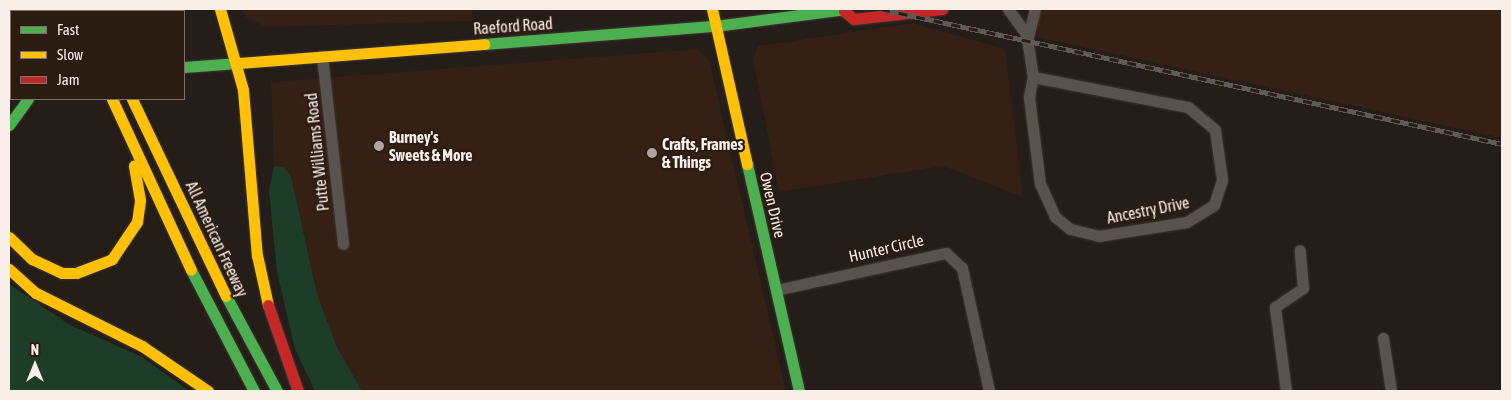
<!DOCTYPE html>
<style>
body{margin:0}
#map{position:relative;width:1511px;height:400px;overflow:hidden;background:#251d18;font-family:"Asap Condensed",sans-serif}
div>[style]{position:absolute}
.built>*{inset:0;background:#342015}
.green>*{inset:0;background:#1e3d29}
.roads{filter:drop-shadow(0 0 1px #3e3732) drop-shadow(0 0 1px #3e3732)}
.street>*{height:11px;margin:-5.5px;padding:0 5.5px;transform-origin:5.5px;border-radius:5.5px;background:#58534d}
.fast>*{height:11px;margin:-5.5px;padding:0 5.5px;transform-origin:5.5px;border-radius:5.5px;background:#4caf50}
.slow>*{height:11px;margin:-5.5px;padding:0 5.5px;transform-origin:5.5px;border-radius:5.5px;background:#ffc107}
.jam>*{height:11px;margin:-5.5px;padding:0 5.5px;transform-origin:5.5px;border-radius:5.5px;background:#c62828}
.rail>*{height:5px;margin-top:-2.5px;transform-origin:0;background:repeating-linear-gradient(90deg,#2b1c12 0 9px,#605a55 0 18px);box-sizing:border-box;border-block:1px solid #605a55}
.dots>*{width:14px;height:14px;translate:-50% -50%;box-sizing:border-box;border:2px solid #2b1c12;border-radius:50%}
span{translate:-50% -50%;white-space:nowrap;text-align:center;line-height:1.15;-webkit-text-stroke:4.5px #2b1c12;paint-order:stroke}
.street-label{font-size:16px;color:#f9eee8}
.poi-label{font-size:16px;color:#f9eee8;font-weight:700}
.left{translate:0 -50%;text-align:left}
.frame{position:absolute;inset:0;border:10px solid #f9eee8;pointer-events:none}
.legend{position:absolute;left:10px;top:10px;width:175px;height:90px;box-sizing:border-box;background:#2b1c12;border:1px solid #7d7068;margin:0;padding:6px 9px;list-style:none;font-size:15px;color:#f9eee8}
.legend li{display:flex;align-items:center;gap:10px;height:25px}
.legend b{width:25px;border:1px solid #7d7068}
.north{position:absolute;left:10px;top:340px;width:50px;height:50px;-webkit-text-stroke:4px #2b1c12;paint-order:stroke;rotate:0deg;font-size:14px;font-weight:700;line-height:20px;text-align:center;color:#f9eee8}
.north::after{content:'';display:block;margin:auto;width:18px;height:22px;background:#f9eee8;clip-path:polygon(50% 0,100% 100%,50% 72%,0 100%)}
</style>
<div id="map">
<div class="built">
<i style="clip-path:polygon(241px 9px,472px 9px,473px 21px,266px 27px,246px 17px)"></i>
<i style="clip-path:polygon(1045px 9px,1502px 9px,1502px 138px,1037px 37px,1037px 15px)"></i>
<i style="clip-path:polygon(913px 23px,1005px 49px,1023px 197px,943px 166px,779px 192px,753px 59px,758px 46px)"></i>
<i style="clip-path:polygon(698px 49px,709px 60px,786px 391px,362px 391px,337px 347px,317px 294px,291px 176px,284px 167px,274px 166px,271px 82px)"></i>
</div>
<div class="green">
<i style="clip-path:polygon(274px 166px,284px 167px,291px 176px,317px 294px,337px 347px,362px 391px,315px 391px,295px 349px,277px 272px,269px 191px)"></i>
<i style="clip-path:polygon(9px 284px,70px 325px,142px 357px,189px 391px,9px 391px)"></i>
</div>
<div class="roads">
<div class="street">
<i style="left:1008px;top:9px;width:32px;rotate:54deg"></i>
<i style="left:322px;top:56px;width:189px;rotate:83.6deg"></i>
<i style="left:1033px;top:77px;width:158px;rotate:11deg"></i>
<i style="left:1188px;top:107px;width:35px;rotate:40deg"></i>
<i style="left:1215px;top:130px;width:50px;rotate:82deg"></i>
<i style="left:1222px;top:180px;width:26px;rotate:108deg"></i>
<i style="left:1214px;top:205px;width:32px;rotate:148deg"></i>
<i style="left:1187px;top:222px;width:89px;rotate:171deg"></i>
<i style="left:1099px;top:236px;width:30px;rotate:-166deg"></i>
<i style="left:1070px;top:229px;width:19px;rotate:-141deg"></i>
<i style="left:1055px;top:217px;width:36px;rotate:-114deg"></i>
<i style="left:1040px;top:184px;width:88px;rotate:-97.2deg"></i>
<i style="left:1029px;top:97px;width:20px;rotate:-79deg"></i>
<i style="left:1033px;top:77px;width:36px;rotate:-99deg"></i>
<i style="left:1027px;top:41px;width:33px;rotate:-76deg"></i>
<i style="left:776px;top:290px;width:174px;rotate:-12.3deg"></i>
<i style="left:946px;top:253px;width:22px;rotate:43deg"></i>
<i style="left:962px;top:268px;width:126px;rotate:77.6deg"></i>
<i style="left:1383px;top:338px;width:54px;rotate:81.4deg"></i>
<i style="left:1286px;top:391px;width:85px;rotate:-97.5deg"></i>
<i style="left:1275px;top:307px;width:34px;rotate:-34deg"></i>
<i style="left:1303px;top:288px;width:38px;rotate:-95deg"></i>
</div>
<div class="fast">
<i style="left:71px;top:9px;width:3px;rotate:45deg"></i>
<i style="left:93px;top:9px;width:2px;rotate:63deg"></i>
<i style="left:484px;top:44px;width:232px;rotate:-4.5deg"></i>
<i style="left:715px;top:26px;width:132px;rotate:-7.4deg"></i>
<i style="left:184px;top:67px;width:54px;rotate:-4.2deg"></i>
<i style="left:9px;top:80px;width:2px"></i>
<i style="left:9px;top:125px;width:32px;rotate:-54deg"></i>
<i style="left:747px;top:164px;width:233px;rotate:77.1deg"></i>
<i style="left:191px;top:270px;width:136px;rotate:62.5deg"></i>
<i style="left:226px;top:296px;width:108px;rotate:61.8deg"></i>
</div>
<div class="slow">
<i style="left:220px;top:9px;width:84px;rotate:74.1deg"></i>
<i style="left:243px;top:90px;width:166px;rotate:85.2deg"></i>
<i style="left:257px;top:255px;width:51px;rotate:77.6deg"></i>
<i style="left:712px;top:9px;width:159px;rotate:77.3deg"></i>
<i style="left:238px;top:63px;width:247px;rotate:-4.4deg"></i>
<i style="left:112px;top:99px;width:188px;rotate:65.2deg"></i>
<i style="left:132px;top:99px;width:218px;rotate:64.5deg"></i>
<i style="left:9px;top:237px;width:32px;rotate:44deg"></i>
<i style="left:32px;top:259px;width:33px;rotate:25deg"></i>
<i style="left:62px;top:273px;width:14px"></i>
<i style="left:76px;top:273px;width:39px;rotate:-21deg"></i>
<i style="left:112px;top:259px;width:45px;rotate:-56deg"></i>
<i style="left:137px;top:222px;width:22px;rotate:-82deg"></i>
<i style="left:140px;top:200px;width:35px;rotate:-100deg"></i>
<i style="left:9px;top:269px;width:36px;rotate:42deg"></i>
<i style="left:36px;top:293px;width:119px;rotate:26.6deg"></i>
<i style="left:142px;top:346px;width:80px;rotate:34.3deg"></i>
</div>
<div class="jam">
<i style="left:844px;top:11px;width:13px;rotate:39deg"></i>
<i style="left:854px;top:19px;width:89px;rotate:-6.5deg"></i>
<i style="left:268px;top:305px;width:91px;rotate:70.8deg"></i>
</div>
</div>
<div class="rail">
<i style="left:881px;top:9px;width:636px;rotate:12.26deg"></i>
</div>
<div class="dots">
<i style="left:379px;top:146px;background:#afa59f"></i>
<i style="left:652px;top:153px;background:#afa59f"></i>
</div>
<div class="street-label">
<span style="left:513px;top:26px;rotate:-4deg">Raeford Road</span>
<span style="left:317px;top:152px;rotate:-96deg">Putte Williams Road</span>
<span style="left:773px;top:205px;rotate:77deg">Owen Drive</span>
<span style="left:1148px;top:210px;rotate:-11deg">Ancestry Drive</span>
<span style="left:217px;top:239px;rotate:65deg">All American Freeway</span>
<span style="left:886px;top:248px;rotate:-13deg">Hunter Circle</span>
</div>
<div class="poi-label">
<span class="left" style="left:389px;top:146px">Burney's<br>Sweets &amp; More</span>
<span class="left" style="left:662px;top:153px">Crafts, Frames<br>&amp; Things</span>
</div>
<div class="frame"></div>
<ul class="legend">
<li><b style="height:6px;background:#4caf50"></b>Fast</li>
<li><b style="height:6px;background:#ffc107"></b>Slow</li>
<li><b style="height:6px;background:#c62828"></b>Jam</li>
</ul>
<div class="north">N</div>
</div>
